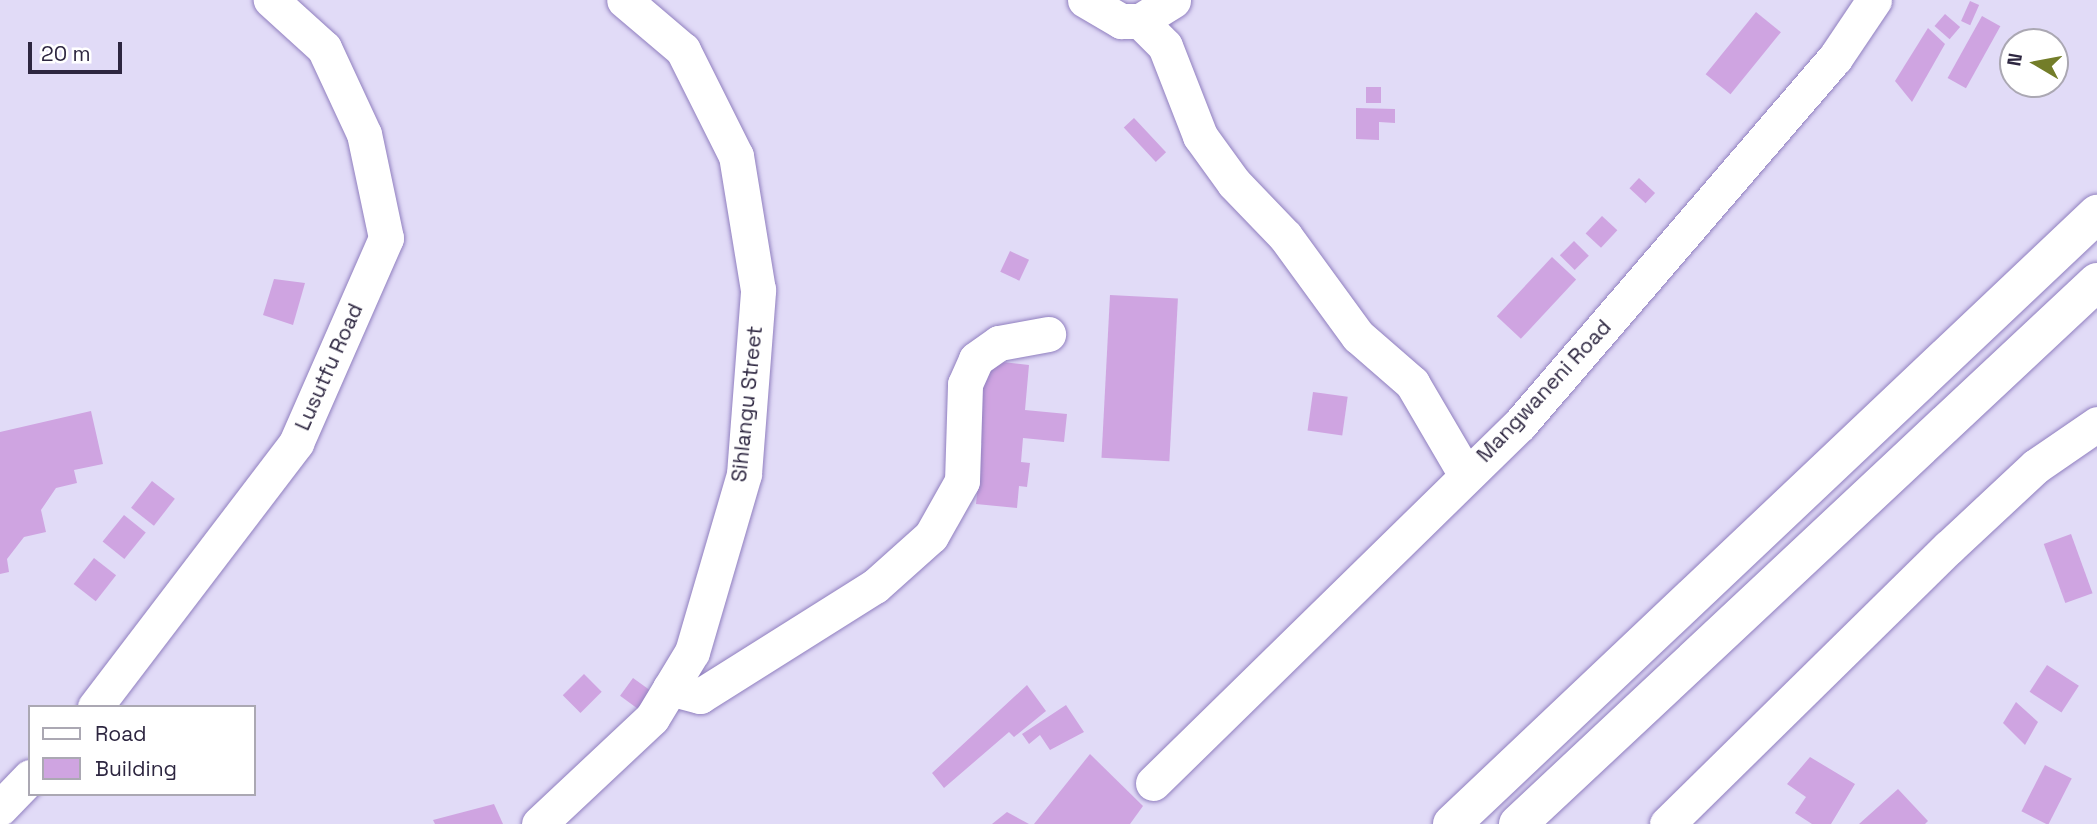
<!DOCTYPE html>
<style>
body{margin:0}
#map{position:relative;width:2097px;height:824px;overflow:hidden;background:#e1dbf7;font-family:"Space Grotesk",sans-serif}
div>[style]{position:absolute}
.building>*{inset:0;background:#cfa4e1;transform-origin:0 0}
.roads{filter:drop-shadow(0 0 2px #907fbf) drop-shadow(0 0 2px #907fbf)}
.minor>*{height:35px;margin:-17.5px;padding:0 17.5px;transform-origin:17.5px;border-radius:17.5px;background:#fff}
.highway>*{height:38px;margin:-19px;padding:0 19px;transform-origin:19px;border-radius:19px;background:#fff}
span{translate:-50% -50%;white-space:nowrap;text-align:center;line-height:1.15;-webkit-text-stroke:5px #fff;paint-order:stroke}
.street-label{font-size:21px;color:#2d2640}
.legend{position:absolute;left:28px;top:705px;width:228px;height:91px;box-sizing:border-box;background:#fff;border:2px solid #aba8b3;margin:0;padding:9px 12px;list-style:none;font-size:21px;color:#2d2640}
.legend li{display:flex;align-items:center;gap:14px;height:35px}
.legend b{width:35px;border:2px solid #aba8b3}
.north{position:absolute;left:1999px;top:28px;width:70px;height:70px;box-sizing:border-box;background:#fff;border:2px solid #aba8b3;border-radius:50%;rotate:280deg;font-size:19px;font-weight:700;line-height:28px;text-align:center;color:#2d2640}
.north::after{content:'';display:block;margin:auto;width:24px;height:32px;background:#737d29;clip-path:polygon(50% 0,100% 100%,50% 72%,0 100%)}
.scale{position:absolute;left:28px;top:42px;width:94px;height:32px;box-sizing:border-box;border:4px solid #2d2640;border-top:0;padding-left:9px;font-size:21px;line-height:24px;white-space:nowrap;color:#2d2640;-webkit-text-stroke:5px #fff;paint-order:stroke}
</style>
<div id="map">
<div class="building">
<i style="left:1970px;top:1px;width:10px;height:22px;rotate:24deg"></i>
<i style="left:1756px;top:12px;width:32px;height:80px;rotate:39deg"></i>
<i style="left:1945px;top:14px;width:20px;height:16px;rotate:41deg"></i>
<i style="left:1982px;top:16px;width:21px;height:71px;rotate:29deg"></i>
<i style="clip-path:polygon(1928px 28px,1945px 44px,1912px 102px,1895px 81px)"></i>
<i style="left:1366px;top:87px;width:15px;height:16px"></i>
<i style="clip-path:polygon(1356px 108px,1395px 109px,1395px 123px,1379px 122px,1379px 140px,1356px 139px)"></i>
<i style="left:1134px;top:118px;width:47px;height:14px;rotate:47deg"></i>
<i style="left:1639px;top:178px;width:22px;height:14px;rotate:43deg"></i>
<i style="left:1602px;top:216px;width:21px;height:24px;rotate:43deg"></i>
<i style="left:1574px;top:241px;width:21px;height:20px;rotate:45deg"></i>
<i style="left:1010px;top:251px;width:21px;height:23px;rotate:25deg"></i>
<i style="left:1552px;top:257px;width:33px;height:81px;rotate:43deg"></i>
<i style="clip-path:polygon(274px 279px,305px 283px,293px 325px,263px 315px)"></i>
<i style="left:1110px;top:295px;width:68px;height:163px;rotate:3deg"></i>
<i style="clip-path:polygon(985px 360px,1029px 365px,1025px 410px,1067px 414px,1064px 442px,1023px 438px,1021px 462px,1030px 463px,1027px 487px,1019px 486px,1017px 508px,976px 504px,982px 443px,965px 441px,980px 411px)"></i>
<i style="left:1313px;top:392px;width:35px;height:39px;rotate:8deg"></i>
<i style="clip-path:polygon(91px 411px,103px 464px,74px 470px,77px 483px,56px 488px,41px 510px,46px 532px,24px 537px,7px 559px,9px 572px,0 574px,0 432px)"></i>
<i style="left:152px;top:481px;width:29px;height:34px;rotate:38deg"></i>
<i style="left:124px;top:515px;width:28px;height:34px;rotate:39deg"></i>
<i style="left:2071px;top:534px;width:63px;height:29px;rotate:70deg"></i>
<i style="left:94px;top:558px;width:28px;height:33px;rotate:38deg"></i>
<i style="left:2047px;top:665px;width:38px;height:32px;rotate:33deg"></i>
<i style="left:584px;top:674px;width:25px;height:30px;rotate:45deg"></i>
<i style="left:633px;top:678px;width:24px;height:22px;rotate:36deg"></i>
<i style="clip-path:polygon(1027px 685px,1046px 711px,1014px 737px,1009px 732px,944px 788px,932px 773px)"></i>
<i style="clip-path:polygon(2016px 702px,2038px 722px,2025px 745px,2003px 723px)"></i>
<i style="clip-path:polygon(1066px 705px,1084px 732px,1050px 750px,1040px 735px,1029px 744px,1022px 734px)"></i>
<i style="clip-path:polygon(1090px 754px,1143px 806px,1130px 824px,1034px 824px)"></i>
<i style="clip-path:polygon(1810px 757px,1855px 784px,1831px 824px,1812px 824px,1795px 813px,1806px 797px,1787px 784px)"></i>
<i style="left:2045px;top:765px;width:30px;height:52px;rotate:27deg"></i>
<i style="clip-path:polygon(1898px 789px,1928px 821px,1925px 824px,1859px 824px)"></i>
<i style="clip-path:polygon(494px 804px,503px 824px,435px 824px,433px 820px)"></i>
<i style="clip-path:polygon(1007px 812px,1029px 824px,992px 824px)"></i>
</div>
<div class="roads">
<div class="minor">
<i style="left:1085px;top:0;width:42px;rotate:30.3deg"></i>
<i style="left:1121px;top:21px;width:19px"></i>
<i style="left:1140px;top:21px;width:39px;rotate:-32deg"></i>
<i style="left:1140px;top:21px;width:35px;rotate:45deg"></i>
<i style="left:1165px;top:46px;width:97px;rotate:68.7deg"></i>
<i style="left:1200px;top:136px;width:58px;rotate:54.1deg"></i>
<i style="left:1234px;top:183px;width:74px;rotate:46.1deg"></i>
<i style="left:1285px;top:236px;width:124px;rotate:53.9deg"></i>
<i style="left:1358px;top:336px;width:72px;rotate:41deg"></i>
<i style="left:1412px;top:383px;width:107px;rotate:59.6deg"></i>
<i style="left:670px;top:688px;width:31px;rotate:15deg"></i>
<i style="left:700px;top:696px;width:207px;rotate:-32.2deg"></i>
<i style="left:875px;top:586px;width:75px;rotate:-41.8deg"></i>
<i style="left:931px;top:536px;width:63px;rotate:-60.6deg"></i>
<i style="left:962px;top:481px;width:97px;rotate:-88.2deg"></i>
<i style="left:965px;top:384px;width:27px;rotate:-66deg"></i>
<i style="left:976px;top:359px;width:28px;rotate:-35deg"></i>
<i style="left:999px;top:343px;width:50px;rotate:-10.4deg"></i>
<i style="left:95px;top:707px;width:332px;rotate:-52.7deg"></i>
<i style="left:296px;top:443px;width:224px;rotate:-66.3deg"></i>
<i style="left:386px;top:238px;width:106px;rotate:-101.9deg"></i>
<i style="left:364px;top:134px;width:95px;rotate:-114.9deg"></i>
<i style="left:324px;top:48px;width:72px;rotate:-137.8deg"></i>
<i style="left:1153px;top:783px;width:513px;rotate:-44.37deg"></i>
<i style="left:1520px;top:424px;width:483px;rotate:-49.3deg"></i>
<i style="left:1835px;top:58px;width:70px;rotate:-56.1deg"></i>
<i style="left:0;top:808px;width:43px;rotate:-45.9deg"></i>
<i style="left:539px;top:824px;width:155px;rotate:-43.2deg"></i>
<i style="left:652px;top:718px;width:77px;rotate:-58.8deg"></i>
<i style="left:692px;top:652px;width:185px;rotate:-73.7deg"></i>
<i style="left:744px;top:474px;width:185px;rotate:-85.6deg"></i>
<i style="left:758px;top:290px;width:136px;rotate:-99.3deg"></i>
<i style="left:736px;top:156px;width:119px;rotate:-116.6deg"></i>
<i style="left:683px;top:50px;width:77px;rotate:-139.7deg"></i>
<i style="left:1667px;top:824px;width:394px;rotate:-44.5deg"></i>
<i style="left:1948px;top:548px;width:120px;rotate:-43deg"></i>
<i style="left:2036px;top:466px;width:74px;rotate:-34.5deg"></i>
</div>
<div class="highway">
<i style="left:1452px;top:824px;width:888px;rotate:-43.4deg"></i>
<i style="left:1518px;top:824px;width:793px;rotate:-43.11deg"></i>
</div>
</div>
<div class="street-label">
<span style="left:329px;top:367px;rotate:-66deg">Lusutfu Road</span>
<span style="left:1544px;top:391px;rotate:-47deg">Mangwaneni Road</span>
<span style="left:747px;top:404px;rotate:-84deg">Sihlangu Street</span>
</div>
<ul class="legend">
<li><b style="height:9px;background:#fff"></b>Road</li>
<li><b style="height:19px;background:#cfa4e1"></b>Building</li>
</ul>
<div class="north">N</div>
<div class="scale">20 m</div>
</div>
